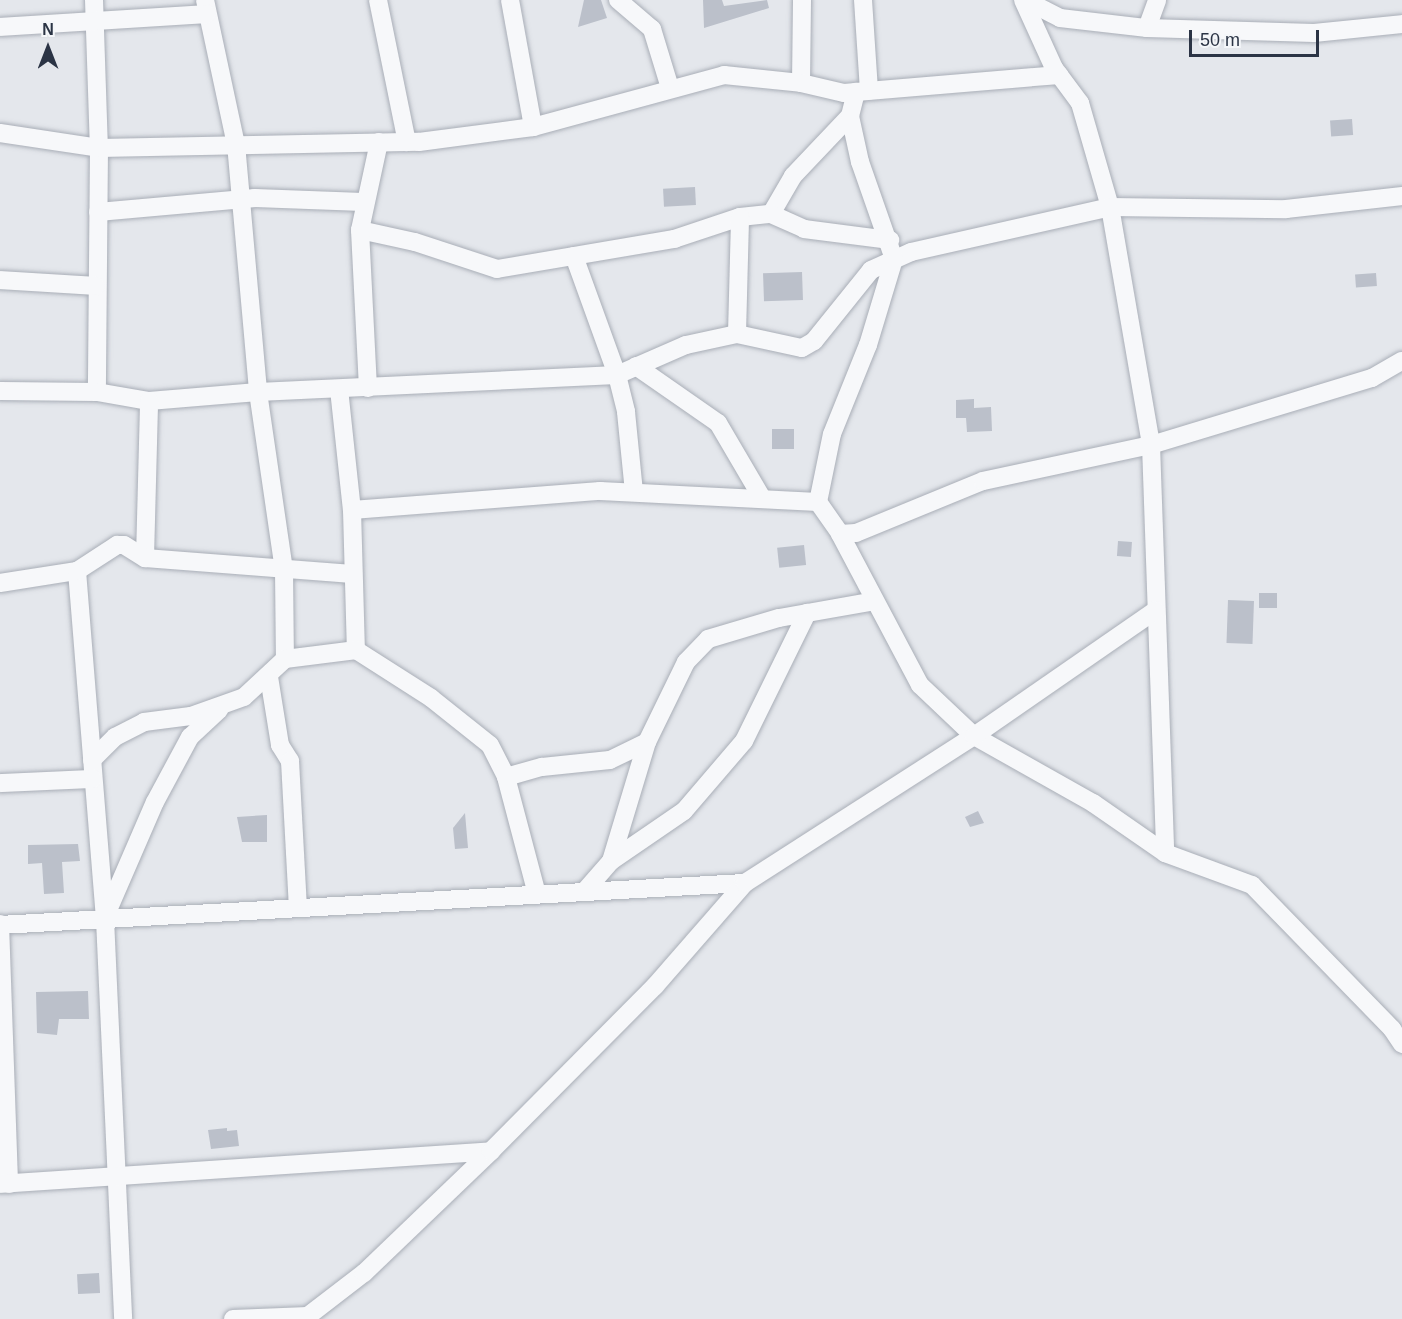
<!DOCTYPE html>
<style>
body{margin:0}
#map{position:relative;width:1402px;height:1319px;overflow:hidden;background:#e4e7ec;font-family:Arial,sans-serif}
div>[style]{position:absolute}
.building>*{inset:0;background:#bbc0ca;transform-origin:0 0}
.roads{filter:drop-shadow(0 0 2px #a9aeb7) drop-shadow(0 0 2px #a9aeb7)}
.street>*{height:18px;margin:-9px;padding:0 9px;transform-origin:9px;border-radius:9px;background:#f7f8fa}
span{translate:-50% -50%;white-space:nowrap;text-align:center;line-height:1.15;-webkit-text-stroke:4.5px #f4f6f9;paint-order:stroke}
.north{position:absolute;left:18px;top:18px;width:60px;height:60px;-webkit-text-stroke:4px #f4f6f9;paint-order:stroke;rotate:0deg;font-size:16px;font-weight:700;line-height:24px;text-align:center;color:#2b3445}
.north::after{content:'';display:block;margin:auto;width:21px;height:27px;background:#2b3445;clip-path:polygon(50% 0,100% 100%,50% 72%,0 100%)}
.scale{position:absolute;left:1189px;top:30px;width:130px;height:27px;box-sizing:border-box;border:3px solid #2b3445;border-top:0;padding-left:8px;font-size:18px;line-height:21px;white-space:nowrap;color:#2b3445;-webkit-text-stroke:4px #f4f6f9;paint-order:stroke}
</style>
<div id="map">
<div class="building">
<i style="clip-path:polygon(584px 0,601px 0,607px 18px,578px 27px)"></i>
<i style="clip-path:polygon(703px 0,722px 0,724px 6px,767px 0,769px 8px,704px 28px)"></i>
<i style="left:1352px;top:119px;width:16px;height:22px;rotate:86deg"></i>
<i style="left:695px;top:187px;width:18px;height:32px;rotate:87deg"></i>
<i style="left:802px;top:272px;width:28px;height:39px;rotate:88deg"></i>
<i style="left:1376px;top:273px;width:13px;height:21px;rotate:86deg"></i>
<i style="clip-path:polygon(974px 399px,974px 408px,991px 407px,992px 431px,967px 432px,966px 418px,956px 418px,956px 400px)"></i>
<i style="left:772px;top:429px;width:22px;height:20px"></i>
<i style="left:1118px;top:541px;width:14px;height:15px;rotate:4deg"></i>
<i style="left:804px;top:545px;width:20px;height:27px;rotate:84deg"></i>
<i style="left:1259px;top:593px;width:18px;height:15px"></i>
<i style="left:1228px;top:600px;width:26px;height:43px;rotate:2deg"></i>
<i style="clip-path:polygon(978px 811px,984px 823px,970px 827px,965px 817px)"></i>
<i style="clip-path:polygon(465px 813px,468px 848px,455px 849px,453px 828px)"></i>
<i style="clip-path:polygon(267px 815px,267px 842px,242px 842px,237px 817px)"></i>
<i style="clip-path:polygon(78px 844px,80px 861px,62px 862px,64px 893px,44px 894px,42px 863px,28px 864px,28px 845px)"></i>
<i style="clip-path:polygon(88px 991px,89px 1019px,59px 1019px,57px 1035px,37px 1033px,36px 992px)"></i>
<i style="clip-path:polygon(227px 1128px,227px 1131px,237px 1130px,239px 1146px,211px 1149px,208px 1130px)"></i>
<i style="left:99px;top:1273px;width:20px;height:22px;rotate:87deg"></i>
</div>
<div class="roads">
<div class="street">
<i style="left:94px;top:0;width:148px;rotate:88.1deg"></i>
<i style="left:99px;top:148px;width:244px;rotate:90.5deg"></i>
<i style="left:205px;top:0;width:147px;rotate:77.9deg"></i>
<i style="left:236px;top:144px;width:249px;rotate:84.9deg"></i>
<i style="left:258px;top:392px;width:180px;rotate:81.7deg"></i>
<i style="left:284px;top:570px;width:89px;rotate:89.4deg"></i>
<i style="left:378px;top:0;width:145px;rotate:78.5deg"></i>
<i style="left:510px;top:0;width:129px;rotate:79.7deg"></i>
<i style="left:618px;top:0;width:45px;rotate:40.5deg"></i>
<i style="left:652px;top:29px;width:62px;rotate:73deg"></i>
<i style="left:863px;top:0;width:91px;rotate:86.2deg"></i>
<i style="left:1023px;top:0;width:75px;rotate:65.5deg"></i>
<i style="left:1054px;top:68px;width:44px;rotate:53.4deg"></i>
<i style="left:1080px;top:103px;width:108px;rotate:73.9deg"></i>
<i style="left:1110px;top:207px;width:242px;rotate:80.2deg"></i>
<i style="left:1151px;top:445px;width:408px;rotate:88deg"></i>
<i style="left:1025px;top:0;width:39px;rotate:27deg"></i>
<i style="left:1060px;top:18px;width:88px;rotate:6.6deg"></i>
<i style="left:1147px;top:28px;width:167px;rotate:1.7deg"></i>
<i style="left:1314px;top:33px;width:88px;rotate:-5.8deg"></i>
<i style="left:0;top:27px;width:207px;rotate:-3.6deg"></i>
<i style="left:1147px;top:28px;width:30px;rotate:-70deg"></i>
<i style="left:801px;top:83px;width:83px;rotate:-89.3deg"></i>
<i style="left:0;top:133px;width:100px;rotate:8.6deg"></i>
<i style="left:99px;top:148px;width:320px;rotate:-1.1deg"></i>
<i style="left:419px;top:142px;width:115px;rotate:-7.5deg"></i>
<i style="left:533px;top:127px;width:198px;rotate:-15.2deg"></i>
<i style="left:724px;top:75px;width:77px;rotate:5.9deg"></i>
<i style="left:801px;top:83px;width:44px;rotate:13.1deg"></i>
<i style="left:844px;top:93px;width:216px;rotate:-4.8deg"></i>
<i style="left:98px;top:212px;width:158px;rotate:-5.1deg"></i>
<i style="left:255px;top:198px;width:108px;rotate:2.1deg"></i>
<i style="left:771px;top:214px;width:44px;rotate:-59.9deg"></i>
<i style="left:793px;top:176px;width:83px;rotate:-46.5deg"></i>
<i style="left:360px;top:230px;width:56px;rotate:12.3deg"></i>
<i style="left:415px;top:242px;width:86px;rotate:18.2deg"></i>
<i style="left:497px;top:269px;width:180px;rotate:-9.6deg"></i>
<i style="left:674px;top:239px;width:70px;rotate:-18.4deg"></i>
<i style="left:740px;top:217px;width:31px;rotate:-6deg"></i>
<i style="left:771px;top:214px;width:36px;rotate:24deg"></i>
<i style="left:804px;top:229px;width:87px;rotate:7.3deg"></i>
<i style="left:574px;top:256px;width:127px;rotate:70.1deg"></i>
<i style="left:617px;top:375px;width:38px;rotate:76deg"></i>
<i style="left:626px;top:412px;width:80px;rotate:84.3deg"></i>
<i style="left:0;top:280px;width:96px;rotate:3.6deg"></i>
<i style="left:737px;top:334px;width:117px;rotate:-88.5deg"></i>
<i style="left:636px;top:366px;width:100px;rotate:34.8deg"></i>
<i style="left:718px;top:423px;width:87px;rotate:59.6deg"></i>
<i style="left:368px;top:388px;width:158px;rotate:-92.9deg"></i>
<i style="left:360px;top:230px;width:90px;rotate:-77.8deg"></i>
<i style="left:339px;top:389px;width:122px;rotate:83.9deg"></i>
<i style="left:352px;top:510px;width:140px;rotate:88.4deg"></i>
<i style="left:0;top:391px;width:97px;rotate:0.6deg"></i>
<i style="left:97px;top:392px;width:53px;rotate:9.8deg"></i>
<i style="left:149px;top:401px;width:109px;rotate:-4.7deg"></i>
<i style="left:258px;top:392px;width:359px;rotate:-2.7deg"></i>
<i style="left:617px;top:375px;width:75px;rotate:-23.5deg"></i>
<i style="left:686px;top:345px;width:52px;rotate:-12.2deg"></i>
<i style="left:737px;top:334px;width:66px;rotate:12.2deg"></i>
<i style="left:802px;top:348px;width:14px;rotate:-30deg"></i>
<i style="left:814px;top:341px;width:91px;rotate:-51.2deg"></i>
<i style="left:871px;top:270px;width:44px;rotate:-24.2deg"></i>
<i style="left:911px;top:252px;width:204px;rotate:-12.7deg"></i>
<i style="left:1110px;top:207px;width:176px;rotate:0.7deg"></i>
<i style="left:1286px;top:209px;width:117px;rotate:-6.4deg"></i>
<i style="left:818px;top:502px;width:69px;rotate:-78.4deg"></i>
<i style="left:832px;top:434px;width:96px;rotate:-68deg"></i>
<i style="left:868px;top:345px;width:90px;rotate:-73.2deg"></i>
<i style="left:894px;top:259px;width:103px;rotate:-109.3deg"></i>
<i style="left:860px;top:162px;width:47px;rotate:-102.3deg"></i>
<i style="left:850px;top:116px;width:25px;rotate:-76deg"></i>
<i style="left:352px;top:510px;width:249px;rotate:-4.4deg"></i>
<i style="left:600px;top:491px;width:218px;rotate:2.9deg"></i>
<i style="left:818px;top:502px;width:39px;rotate:55deg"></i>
<i style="left:840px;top:534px;width:171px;rotate:62.1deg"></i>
<i style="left:920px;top:685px;width:74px;rotate:43.4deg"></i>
<i style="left:974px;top:736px;width:137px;rotate:29.4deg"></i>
<i style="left:1093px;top:803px;width:88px;rotate:34.8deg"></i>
<i style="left:1165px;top:853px;width:93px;rotate:20.2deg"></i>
<i style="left:1252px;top:885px;width:201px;rotate:45.8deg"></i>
<i style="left:1392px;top:1029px;width:18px;rotate:56deg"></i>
<i style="left:840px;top:534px;width:16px;rotate:-4deg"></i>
<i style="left:856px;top:533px;width:137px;rotate:-22.3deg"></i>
<i style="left:983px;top:481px;width:172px;rotate:-12.1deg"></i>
<i style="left:1151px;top:445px;width:231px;rotate:-16.9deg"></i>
<i style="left:1372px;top:378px;width:34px;rotate:-30deg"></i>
<i style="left:145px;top:558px;width:157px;rotate:-88.5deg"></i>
<i style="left:77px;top:571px;width:349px;rotate:85.4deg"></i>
<i style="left:105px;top:919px;width:400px;rotate:87.4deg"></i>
<i style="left:0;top:583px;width:78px;rotate:-8.9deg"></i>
<i style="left:77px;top:571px;width:48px;rotate:-33deg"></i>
<i style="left:117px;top:545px;width:7px"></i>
<i style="left:124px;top:545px;width:25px;rotate:32deg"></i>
<i style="left:145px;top:558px;width:208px;rotate:4.4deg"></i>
<i style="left:269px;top:677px;width:69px;rotate:80.8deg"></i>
<i style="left:280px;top:745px;width:19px;rotate:58deg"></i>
<i style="left:290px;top:761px;width:147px;rotate:86.9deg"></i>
<i style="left:92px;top:760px;width:33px;rotate:-45deg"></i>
<i style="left:115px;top:737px;width:33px;rotate:-27deg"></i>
<i style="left:144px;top:722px;width:47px;rotate:-7.3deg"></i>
<i style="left:191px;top:716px;width:56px;rotate:-19.7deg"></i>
<i style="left:244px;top:697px;width:56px;rotate:-42.8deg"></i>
<i style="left:285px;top:659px;width:72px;rotate:-7.2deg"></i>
<i style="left:356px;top:650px;width:89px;rotate:32.6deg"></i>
<i style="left:431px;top:698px;width:75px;rotate:38.5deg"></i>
<i style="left:490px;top:745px;width:36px;rotate:63deg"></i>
<i style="left:506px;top:777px;width:121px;rotate:75.2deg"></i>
<i style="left:506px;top:777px;width:37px;rotate:-16deg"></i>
<i style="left:542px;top:767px;width:68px;rotate:-5.9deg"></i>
<i style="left:610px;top:760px;width:41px;rotate:-25.9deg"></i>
<i style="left:647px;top:742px;width:89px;rotate:-64deg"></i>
<i style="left:686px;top:662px;width:32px;rotate:-46deg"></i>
<i style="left:708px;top:639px;width:74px;rotate:-16.5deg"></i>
<i style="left:779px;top:618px;width:97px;rotate:-10deg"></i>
<i style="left:0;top:783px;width:93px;rotate:-2.5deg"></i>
<i style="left:611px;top:861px;width:88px;rotate:-34.4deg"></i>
<i style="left:684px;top:811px;width:92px;rotate:-49.4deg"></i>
<i style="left:744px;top:741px;width:143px;rotate:-63.8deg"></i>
<i style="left:584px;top:892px;width:41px;rotate:-48.9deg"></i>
<i style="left:611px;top:861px;width:124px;rotate:-73.2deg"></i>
<i style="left:106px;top:915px;width:123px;rotate:-66.6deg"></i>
<i style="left:155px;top:802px;width:74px;rotate:-61.7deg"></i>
<i style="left:190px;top:737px;width:40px;rotate:-43deg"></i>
<i style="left:0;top:924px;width:260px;rotate:88deg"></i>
<i style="left:0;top:925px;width:746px;rotate:-3.23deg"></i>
<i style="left:0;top:1184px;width:492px;rotate:-3.8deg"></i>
<i style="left:233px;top:1319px;width:75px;rotate:-2.3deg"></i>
<i style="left:304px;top:1319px;width:76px;rotate:-37.5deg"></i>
<i style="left:364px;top:1273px;width:176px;rotate:-43.8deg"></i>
<i style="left:491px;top:1151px;width:233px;rotate:-45.2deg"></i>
<i style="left:655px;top:986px;width:137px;rotate:-48.9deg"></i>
<i style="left:745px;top:883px;width:272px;rotate:-32.7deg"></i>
<i style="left:974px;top:736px;width:221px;rotate:-34.7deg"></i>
</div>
</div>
<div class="north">N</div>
<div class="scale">50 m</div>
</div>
